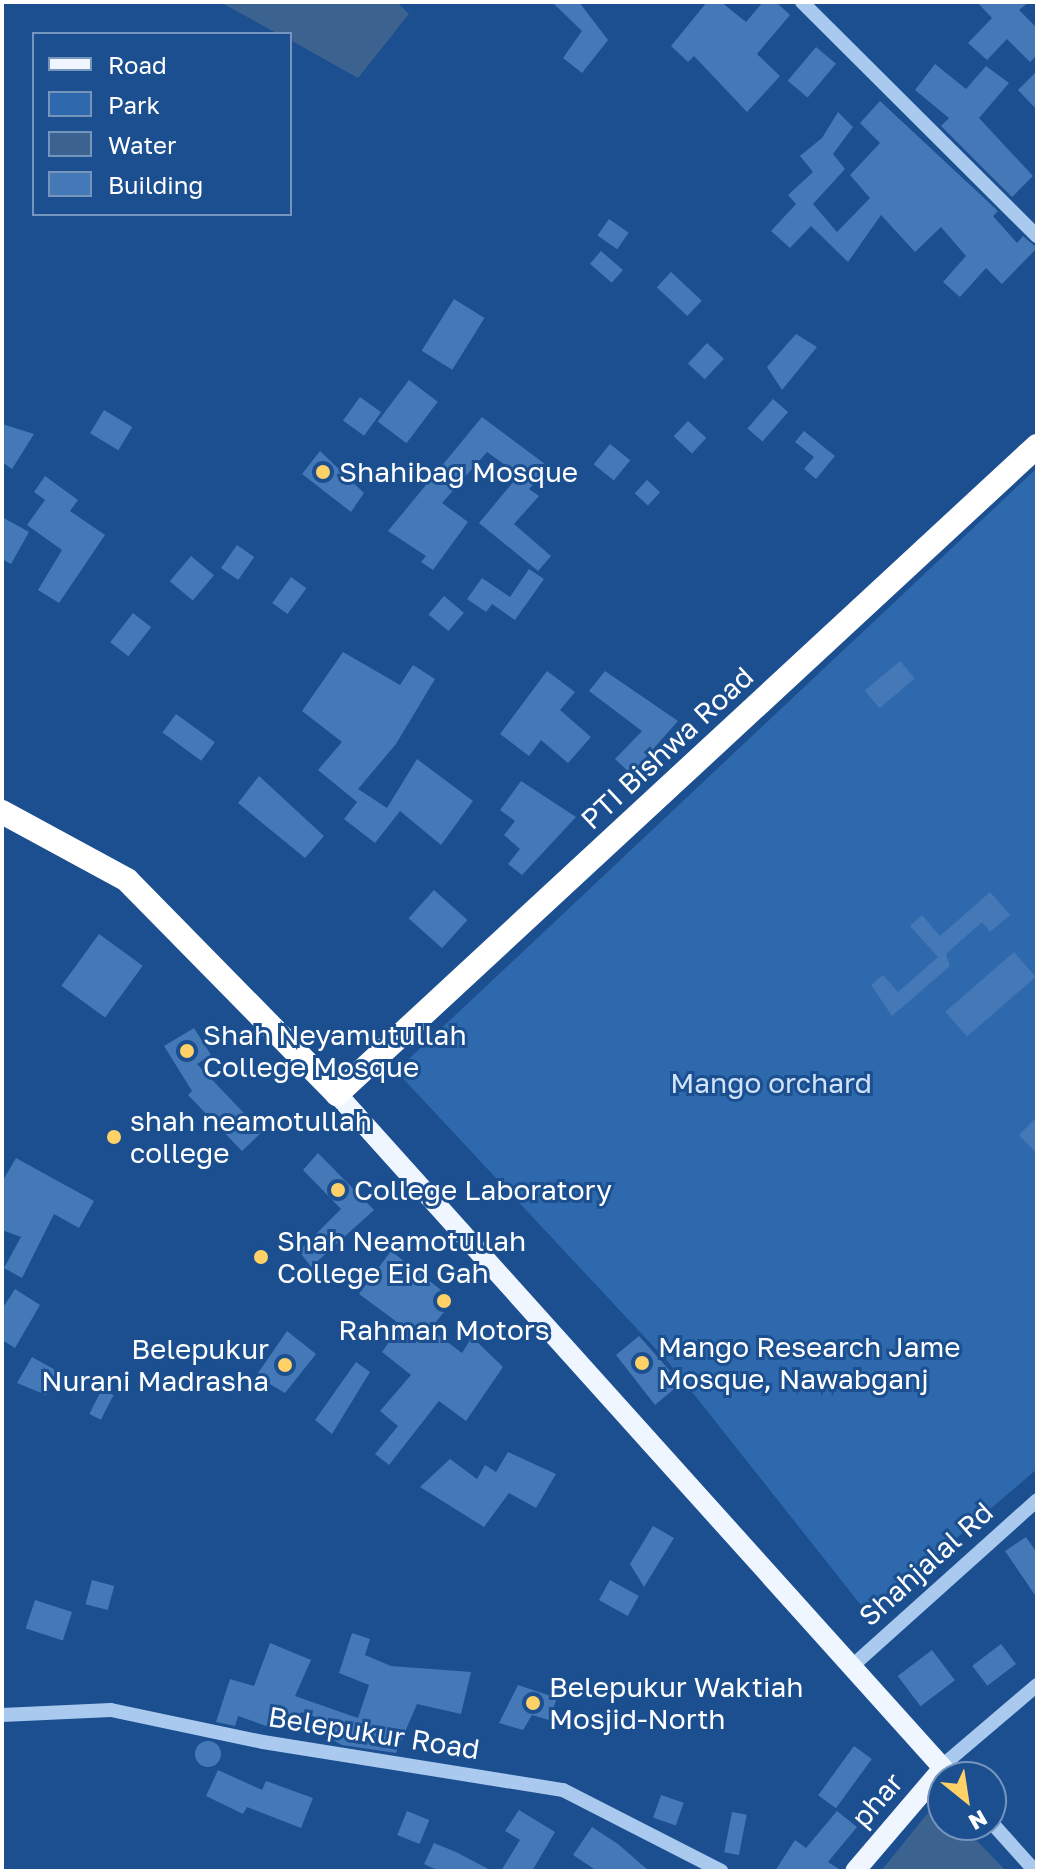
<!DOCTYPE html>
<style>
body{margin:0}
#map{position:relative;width:1039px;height:1873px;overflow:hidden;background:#1b4f8f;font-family:"Golos Text",sans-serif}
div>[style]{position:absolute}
.green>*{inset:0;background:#2e69ad}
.water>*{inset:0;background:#3c6290}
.building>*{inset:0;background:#4478b7;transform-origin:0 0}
.round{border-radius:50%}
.minor>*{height:14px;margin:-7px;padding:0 7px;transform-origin:7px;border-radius:7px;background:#a9c9ee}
.major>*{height:20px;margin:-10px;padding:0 10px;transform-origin:10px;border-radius:10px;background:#f0f6ff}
.highway>*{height:24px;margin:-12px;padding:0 12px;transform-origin:12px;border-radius:12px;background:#fff}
.dots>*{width:22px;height:22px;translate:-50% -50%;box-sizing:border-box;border:4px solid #1b4f8f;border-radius:50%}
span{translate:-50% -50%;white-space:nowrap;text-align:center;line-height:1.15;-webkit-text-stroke:6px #1b4f8f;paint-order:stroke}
.poi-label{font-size:28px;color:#fff}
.left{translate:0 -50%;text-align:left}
.right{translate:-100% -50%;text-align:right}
.street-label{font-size:28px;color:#fff}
.park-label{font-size:28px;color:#cfe3fa}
.frame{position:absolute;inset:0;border:4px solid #fff;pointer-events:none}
.legend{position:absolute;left:32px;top:32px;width:260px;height:184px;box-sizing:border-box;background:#1b4f8f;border:2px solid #7695bc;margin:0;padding:10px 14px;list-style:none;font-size:24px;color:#fff}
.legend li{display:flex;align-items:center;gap:16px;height:40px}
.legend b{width:40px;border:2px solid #7695bc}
.north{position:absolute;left:927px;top:1761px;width:80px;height:80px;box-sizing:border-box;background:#1b4f8f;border:2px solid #7695bc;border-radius:50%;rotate:150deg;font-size:22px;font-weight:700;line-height:32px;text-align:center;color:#fff}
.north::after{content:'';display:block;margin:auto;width:28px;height:36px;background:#ffd166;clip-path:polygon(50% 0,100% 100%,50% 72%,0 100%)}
</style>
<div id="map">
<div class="green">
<i style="clip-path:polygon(1037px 468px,1037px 1469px,868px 1614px,669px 1363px,396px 1071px)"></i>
</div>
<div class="water">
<i style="clip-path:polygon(220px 2px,397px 2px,409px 14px,358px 78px,290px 40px,290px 34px,278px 34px)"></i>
<i style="clip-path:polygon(935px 1804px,943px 1810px,943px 1825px,962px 1825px,1006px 1871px,881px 1871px)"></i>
</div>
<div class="building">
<i style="clip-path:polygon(552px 2px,579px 2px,608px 40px,582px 73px,563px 58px,582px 31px)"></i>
<i style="clip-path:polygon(707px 2px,721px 2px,746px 22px,763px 2px,776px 2px,790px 15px,757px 54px,780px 76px,747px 112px,694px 56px,688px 62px,671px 46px)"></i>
<i style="clip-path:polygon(977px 2px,1029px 2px,1019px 10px,1037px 28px,1037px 55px,1030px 62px,1007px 39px,987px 60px,968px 43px,992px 18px)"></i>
<i style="left:816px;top:47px;width:26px;height:44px;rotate:40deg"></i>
<i style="clip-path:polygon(935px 64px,966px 89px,986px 66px,1009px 83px,979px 118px,1033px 176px,1012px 197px,941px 126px,949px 118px,915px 90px)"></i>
<i style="clip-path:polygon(1037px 71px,1037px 110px,1018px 90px)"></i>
<i style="clip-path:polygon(880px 101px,998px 211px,993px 216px,1017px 243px,1023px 236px,1037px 248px,1002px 284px,986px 268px,960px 297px,943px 282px,966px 256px,941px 227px,915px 252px,881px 215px,848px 262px,811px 226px,790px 248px,771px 231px,796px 204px,788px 195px,813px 172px,800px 156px,822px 138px,838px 112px,853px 127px,833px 154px,845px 169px,813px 204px,837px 232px,870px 198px,850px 175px,880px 143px,860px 123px)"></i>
<i style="left:609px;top:219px;width:24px;height:20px;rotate:35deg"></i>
<i style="left:601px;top:251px;width:29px;height:17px;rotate:41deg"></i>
<i style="left:671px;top:272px;width:42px;height:21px;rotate:43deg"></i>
<i style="left:454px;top:299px;width:36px;height:61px;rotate:32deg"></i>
<i style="clip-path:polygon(796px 334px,817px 347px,782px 390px,767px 367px)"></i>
<i style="left:707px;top:343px;width:23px;height:28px;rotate:43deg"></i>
<i style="left:409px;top:380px;width:36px;height:52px;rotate:37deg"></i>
<i style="left:360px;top:397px;width:26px;height:29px;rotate:36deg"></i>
<i style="left:773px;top:399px;width:20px;height:39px;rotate:41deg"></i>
<i style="left:104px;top:410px;width:33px;height:27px;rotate:31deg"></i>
<i style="clip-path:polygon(482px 417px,549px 467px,529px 489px,539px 496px,514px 524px,551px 556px,538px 571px,479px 523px,519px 475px,487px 452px,442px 503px,468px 522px,433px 570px,421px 562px,426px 556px,388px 531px)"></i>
<i style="left:688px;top:421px;width:25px;height:21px;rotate:43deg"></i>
<i style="clip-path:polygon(2px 424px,34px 434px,12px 469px,2px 462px)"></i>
<i style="clip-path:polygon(804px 431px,835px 456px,816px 479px,804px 469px,814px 457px,795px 442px)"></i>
<i style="left:610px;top:444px;width:26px;height:26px;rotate:39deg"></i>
<i style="clip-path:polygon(320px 451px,364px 493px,351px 512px,302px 474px)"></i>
<i style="clip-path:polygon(45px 476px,78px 500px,70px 511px,105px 535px,59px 603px,38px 590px,62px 550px,27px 525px,45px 500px,34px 492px)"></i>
<i style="left:647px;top:480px;width:18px;height:18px;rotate:43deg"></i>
<i style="clip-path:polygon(2px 517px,29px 532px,11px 564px,2px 559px)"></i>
<i style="left:237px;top:545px;width:21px;height:28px;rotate:35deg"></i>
<i style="left:191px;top:556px;width:30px;height:33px;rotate:40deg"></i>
<i style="clip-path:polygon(529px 569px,544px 579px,515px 620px,492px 604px,486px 612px,467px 599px,482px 578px,510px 597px)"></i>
<i style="left:291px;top:577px;width:19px;height:32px;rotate:36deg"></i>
<i style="left:444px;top:596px;width:26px;height:24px;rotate:40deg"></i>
<i style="left:133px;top:613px;width:23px;height:37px;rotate:38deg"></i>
<i style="clip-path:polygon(343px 652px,400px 685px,413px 665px,435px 679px,396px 744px,358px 789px,387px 808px,417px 759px,473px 801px,441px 845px,400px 811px,375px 843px,344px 819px,357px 802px,318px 770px,342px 742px,302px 711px)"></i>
<i style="left:900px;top:661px;width:23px;height:46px;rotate:50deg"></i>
<i style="clip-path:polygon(547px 671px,575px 692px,560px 710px,591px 737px,568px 763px,541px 740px,529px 756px,500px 734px)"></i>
<i style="clip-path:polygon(605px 671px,678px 721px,631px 774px,615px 759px,642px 731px,589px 691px)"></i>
<i style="left:176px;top:714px;width:48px;height:23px;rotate:36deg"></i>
<i style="clip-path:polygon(259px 776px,324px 836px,305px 858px,238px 803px)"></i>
<i style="clip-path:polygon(521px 781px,576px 817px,522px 875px,508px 864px,520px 849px,504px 835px,515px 821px,500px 810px)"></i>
<i style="left:434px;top:890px;width:45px;height:38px;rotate:42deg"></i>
<i style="clip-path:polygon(990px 892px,1010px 915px,990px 932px,982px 922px,946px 954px,950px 966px,892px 1016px,871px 985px,883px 975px,898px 992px,938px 957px,910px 926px,922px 915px,940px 936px)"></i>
<i style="left:99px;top:934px;width:54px;height:64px;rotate:36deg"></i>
<i style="left:1014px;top:952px;width:33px;height:91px;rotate:49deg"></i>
<i style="clip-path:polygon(194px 1028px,211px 1055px,197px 1064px,262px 1132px,242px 1151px,188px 1095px,192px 1091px,164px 1046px)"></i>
<i style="clip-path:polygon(1037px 1117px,1037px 1154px,1019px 1135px)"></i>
<i style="clip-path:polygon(318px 1153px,374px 1210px,311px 1267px,299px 1251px,341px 1209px,303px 1170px)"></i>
<i style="clip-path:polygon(16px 1158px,94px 1201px,79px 1228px,54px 1214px,22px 1278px,4px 1268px,21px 1237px,2px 1230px,2px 1182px)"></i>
<i style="clip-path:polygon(391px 1251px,454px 1300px,430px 1329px,462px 1353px,472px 1337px,503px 1367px,466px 1421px,439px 1401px,389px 1465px,375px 1454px,398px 1426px,380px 1411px,411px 1375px,382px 1352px,401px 1325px,359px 1294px)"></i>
<i style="clip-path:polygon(15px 1289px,40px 1305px,15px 1348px,2px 1340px,4px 1306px)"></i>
<i style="clip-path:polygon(287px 1331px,316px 1354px,285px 1393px,256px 1376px)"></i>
<i style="clip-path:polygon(639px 1336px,670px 1371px,664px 1377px,674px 1389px,655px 1405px,616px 1355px)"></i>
<i style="clip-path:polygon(32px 1357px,59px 1372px,46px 1395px,17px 1383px)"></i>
<i style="clip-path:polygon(356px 1362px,370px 1372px,332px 1434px,315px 1420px)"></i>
<i style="left:102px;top:1389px;width:13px;height:28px;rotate:27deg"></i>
<i style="clip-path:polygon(508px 1452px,556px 1474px,536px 1508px,509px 1493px,484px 1527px,420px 1487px,450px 1459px,477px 1479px,485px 1465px,496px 1472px)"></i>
<i style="clip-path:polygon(653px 1526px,674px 1538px,644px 1587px,630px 1564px)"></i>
<i style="clip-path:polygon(1026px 1537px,1037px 1553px,1037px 1598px,1005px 1551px)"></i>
<i style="left:92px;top:1580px;width:23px;height:25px;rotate:15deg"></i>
<i style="left:610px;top:1580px;width:33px;height:23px;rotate:29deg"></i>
<i style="left:35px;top:1600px;width:39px;height:30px;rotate:18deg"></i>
<i style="clip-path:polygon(352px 1633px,370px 1639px,365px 1655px,391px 1666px,471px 1672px,461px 1714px,417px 1704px,396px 1753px,342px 1745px,320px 1733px,324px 1720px,301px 1712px,297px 1721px,277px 1714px,272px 1728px,238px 1716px,235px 1726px,216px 1722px,230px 1679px,254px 1686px,270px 1643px,311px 1660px,295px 1696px,358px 1718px,369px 1685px,339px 1673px)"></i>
<i style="left:1001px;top:1644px;width:25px;height:36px;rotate:53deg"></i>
<i style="left:932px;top:1650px;width:38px;height:43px;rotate:53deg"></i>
<i style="clip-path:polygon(518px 1685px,557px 1698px,549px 1720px,532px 1715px,523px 1730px,499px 1723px)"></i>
<i class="round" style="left:195px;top:1741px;width:26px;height:26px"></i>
<i style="left:854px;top:1746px;width:22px;height:61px;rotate:36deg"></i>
<i style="clip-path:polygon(218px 1770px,262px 1790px,266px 1781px,313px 1798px,301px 1828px,247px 1807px,243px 1814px,206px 1796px)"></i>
<i style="left:661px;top:1795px;width:24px;height:24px;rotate:19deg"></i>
<i style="clip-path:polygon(519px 1810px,555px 1832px,532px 1871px,501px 1871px,520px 1840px,505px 1831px)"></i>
<i style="left:407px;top:1811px;width:24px;height:26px;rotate:22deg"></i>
<i style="clip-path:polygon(837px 1811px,857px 1827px,828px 1862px,842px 1871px,775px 1871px,795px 1840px,806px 1848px)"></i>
<i style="left:732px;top:1812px;width:15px;height:41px;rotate:11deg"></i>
<i style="clip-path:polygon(592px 1827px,618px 1844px,649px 1871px,597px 1871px,573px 1855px)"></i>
<i style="clip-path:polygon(434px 1843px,456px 1852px,492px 1871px,439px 1871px,424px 1864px)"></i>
</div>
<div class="minor">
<i style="left:802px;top:2px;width:332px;rotate:44.9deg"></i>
<i style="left:850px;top:1668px;width:251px;rotate:-41.9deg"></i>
<i style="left:2px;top:1715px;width:109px;rotate:-2.6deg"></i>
<i style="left:111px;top:1710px;width:155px;rotate:11.9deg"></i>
<i style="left:263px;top:1742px;width:304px;rotate:9.1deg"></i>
<i style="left:563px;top:1790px;width:178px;rotate:27.1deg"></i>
<i style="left:951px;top:1777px;width:12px;rotate:-132deg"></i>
<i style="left:943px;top:1768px;width:10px;rotate:-53deg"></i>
<i style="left:949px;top:1760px;width:116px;rotate:-40.4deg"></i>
<i style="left:991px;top:1822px;width:66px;rotate:48.1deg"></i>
</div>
<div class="major">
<i style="left:337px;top:1094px;width:906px;rotate:48.04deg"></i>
<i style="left:943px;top:1768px;width:135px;rotate:130.5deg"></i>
</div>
<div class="highway">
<i style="left:2px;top:812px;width:142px;rotate:28.5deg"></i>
<i style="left:127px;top:880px;width:300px;rotate:45.5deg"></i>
<i style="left:337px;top:1094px;width:954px;rotate:-42.79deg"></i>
</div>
<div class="dots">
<i style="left:323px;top:472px;background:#ffd166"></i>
<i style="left:187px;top:1051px;background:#ffd166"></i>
<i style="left:114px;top:1137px;background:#ffd166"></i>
<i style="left:338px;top:1190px;background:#ffd166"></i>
<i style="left:261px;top:1257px;background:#ffd166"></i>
<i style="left:444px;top:1301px;background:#ffd166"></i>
<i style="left:642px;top:1363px;background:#ffd166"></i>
<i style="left:285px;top:1365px;background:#ffd166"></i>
<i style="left:533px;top:1703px;background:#ffd166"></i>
</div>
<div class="poi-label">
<span class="left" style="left:339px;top:472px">Shahibag Mosque</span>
<span class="left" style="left:203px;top:1051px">Shah Neyamutullah<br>College Mosque</span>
<span class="left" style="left:130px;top:1137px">shah neamotullah<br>college</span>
<span class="left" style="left:354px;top:1190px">College Laboratory</span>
<span class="left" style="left:277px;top:1257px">Shah Neamotullah<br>College Eid Gah</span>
<span style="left:444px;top:1330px">Rahman Motors</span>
<span class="left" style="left:658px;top:1363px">Mango Research Jame<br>Mosque, Nawabganj</span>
<span class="right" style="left:269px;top:1365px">Belepukur<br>Nurani Madrasha</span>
<span class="left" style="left:549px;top:1703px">Belepukur Waktiah<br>Mosjid-North</span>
</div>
<div class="street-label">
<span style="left:667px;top:748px;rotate:-43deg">PTI Bishwa Road</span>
<span style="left:926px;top:1564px;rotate:-42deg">Shahjalal Rd</span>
<span style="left:374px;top:1733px;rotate:9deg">Belepukur Road</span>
<span style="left:877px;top:1800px;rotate:-49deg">phar</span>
</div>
<div class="park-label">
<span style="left:771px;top:1083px">Mango orchard</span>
</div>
<div class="frame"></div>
<ul class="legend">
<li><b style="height:10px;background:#f0f6ff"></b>Road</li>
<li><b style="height:22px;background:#2e69ad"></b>Park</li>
<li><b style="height:22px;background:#3c6290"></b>Water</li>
<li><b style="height:22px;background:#4478b7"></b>Building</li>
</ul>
<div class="north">N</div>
</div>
